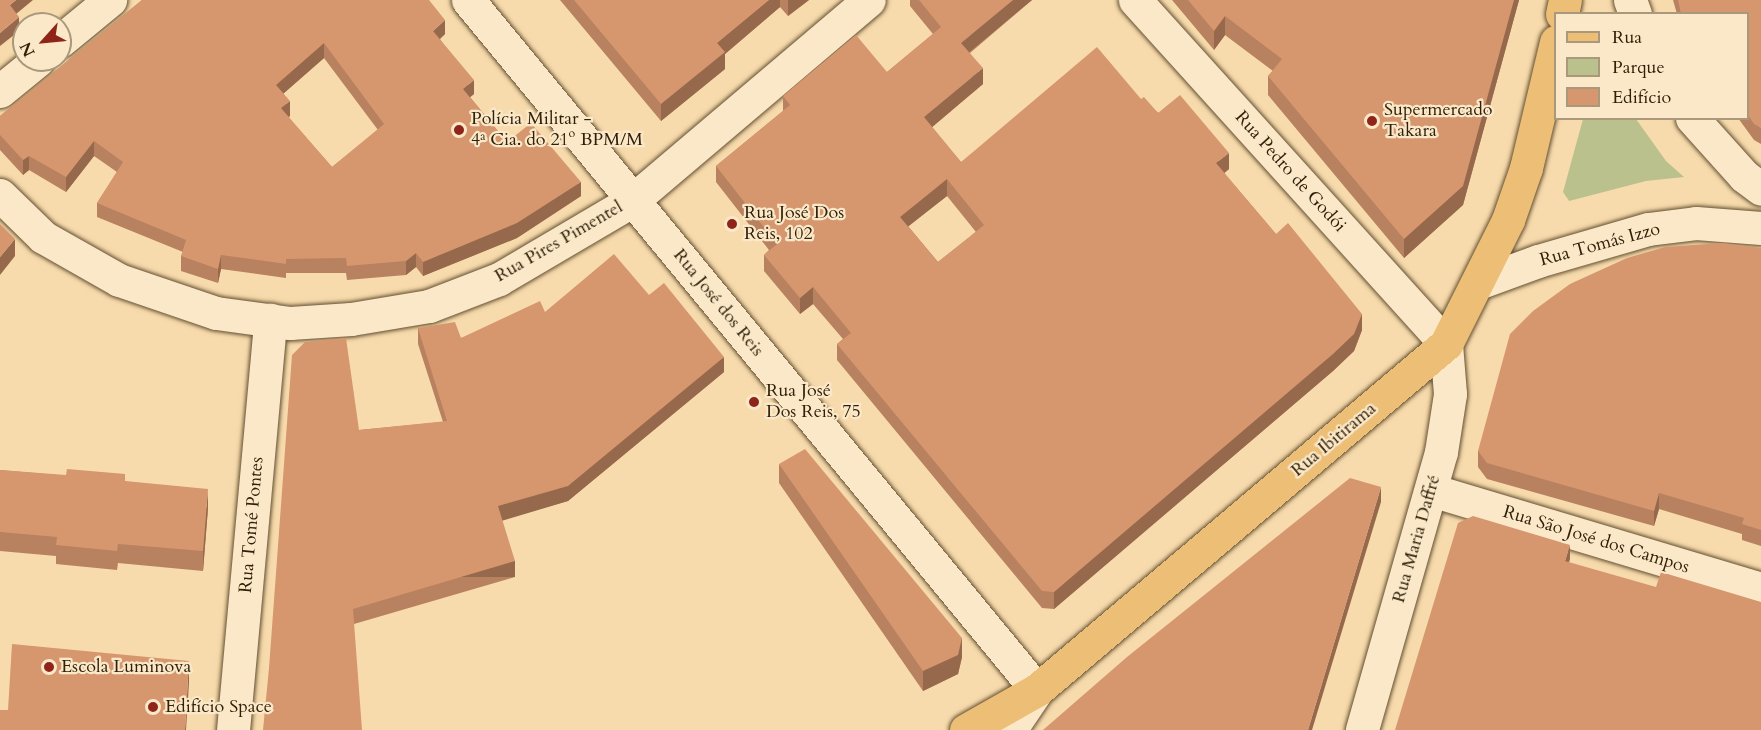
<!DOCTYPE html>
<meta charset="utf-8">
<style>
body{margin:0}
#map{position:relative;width:1761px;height:730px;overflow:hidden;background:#f8dbac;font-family:Cardo,serif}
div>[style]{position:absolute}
.green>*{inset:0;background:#bac18c}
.roads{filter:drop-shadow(0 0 2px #624f31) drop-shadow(0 0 2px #624f31)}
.minor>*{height:33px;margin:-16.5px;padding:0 16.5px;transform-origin:16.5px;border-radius:16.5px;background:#fae8c9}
.major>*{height:33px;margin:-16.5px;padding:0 16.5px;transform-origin:16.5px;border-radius:16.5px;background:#ecbe76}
.wall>*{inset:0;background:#b8815f}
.shaded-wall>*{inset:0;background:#96694d;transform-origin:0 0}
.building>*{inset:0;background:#d6966e}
.dots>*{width:16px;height:16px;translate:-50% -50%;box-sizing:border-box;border:3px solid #fae8c9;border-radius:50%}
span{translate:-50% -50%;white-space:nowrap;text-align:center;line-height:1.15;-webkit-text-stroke:4.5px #fae8c9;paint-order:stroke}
.poi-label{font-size:18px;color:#302008}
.left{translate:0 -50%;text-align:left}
.street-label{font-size:18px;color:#302008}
.legend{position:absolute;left:1554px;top:12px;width:195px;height:108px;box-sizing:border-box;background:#fae8c9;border:2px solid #a9987c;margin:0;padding:8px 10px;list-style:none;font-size:18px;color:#302008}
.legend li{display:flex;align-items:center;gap:12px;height:30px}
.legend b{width:30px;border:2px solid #a9987c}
.north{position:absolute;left:12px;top:12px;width:60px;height:60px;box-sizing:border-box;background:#fae8c9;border:2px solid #a9987c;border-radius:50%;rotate:243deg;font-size:16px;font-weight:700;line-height:24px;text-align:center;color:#302008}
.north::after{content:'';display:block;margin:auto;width:21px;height:27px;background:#8f2418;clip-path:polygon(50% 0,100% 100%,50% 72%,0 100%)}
</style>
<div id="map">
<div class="green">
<i style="clip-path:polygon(1583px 119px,1636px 119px,1666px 161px,1684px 177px,1646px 181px,1569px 201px,1563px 192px)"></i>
</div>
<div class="roads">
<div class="minor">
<i style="left:468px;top:0;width:894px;rotate:50.49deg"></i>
<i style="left:1037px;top:690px;width:48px;rotate:124deg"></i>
<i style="left:1135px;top:0;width:464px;rotate:47.9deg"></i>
<i style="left:1446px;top:344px;width:50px;rotate:85.4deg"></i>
<i style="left:1450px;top:394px;width:59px;rotate:98.8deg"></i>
<i style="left:1441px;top:452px;width:289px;rotate:105.9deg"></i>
<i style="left:1630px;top:0;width:15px;rotate:70deg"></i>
<i style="left:60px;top:41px;width:65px;rotate:-39.4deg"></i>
<i style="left:0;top:91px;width:49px;rotate:-39.2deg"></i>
<i style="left:1692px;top:118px;width:78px;rotate:48.1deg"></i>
<i style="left:1744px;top:176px;width:21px;rotate:37deg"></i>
<i style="left:0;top:195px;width:60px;rotate:44.3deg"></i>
<i style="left:43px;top:237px;width:87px;rotate:29.5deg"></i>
<i style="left:119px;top:280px;width:102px;rotate:18.8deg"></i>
<i style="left:216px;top:313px;width:75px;rotate:7.7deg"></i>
<i style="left:290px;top:323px;width:61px;rotate:-3.8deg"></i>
<i style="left:351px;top:319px;width:79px;rotate:-9.5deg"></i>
<i style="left:429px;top:306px;width:75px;rotate:-21.1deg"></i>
<i style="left:499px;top:279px;width:156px;rotate:-30.5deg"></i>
<i style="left:633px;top:200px;width:309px;rotate:-40.3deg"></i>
<i style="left:1478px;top:283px;width:64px;rotate:-20.1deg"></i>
<i style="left:1538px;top:261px;width:115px;rotate:-16.2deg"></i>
<i style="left:1648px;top:229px;width:48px;rotate:-7.1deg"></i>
<i style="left:1696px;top:223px;width:65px;rotate:4.4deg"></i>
<i style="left:1431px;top:490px;width:345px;rotate:16.7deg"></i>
<i style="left:233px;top:730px;width:412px;rotate:-84.8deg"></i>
</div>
<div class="major">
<i style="left:1562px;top:14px;width:14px;rotate:-78deg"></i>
<i style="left:966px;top:730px;width:81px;rotate:-29.4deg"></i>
<i style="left:1037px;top:690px;width:536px;rotate:-40.23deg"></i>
<i style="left:1446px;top:344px;width:139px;rotate:-63.4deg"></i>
<i style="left:1508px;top:220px;width:55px;rotate:-70.9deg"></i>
<i style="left:1526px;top:168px;width:130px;rotate:-76.6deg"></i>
</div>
</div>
<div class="wall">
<i style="clip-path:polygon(evenodd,142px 0,445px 34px,440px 39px,474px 94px,470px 97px,507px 142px,581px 196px,517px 238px,423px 276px,416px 267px,406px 275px,347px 280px,346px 273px,286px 273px,286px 278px,221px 269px,218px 283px,181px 271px,181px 256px,183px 252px,97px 217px,97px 203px,117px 172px,94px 156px,66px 192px,29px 170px,23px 175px,0 150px,0 116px,142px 0,324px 58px,378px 130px,332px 167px,288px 117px,290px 116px,283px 94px,324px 58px)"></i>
<i style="clip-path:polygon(560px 0,809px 0,788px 16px,780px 7px,725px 54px,725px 69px,661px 121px)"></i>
<i style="clip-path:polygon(evenodd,910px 0,1032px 0,970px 53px,983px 84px,932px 127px,961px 162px,1141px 99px,1229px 169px,1224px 173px,1276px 234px,1362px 330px,1354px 351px,1333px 371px,1054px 609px,1042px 608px,837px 360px,837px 344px,843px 339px,813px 304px,800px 314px,764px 271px,764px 255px,769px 250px,716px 182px,716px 166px,783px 111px,783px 96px,887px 72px,933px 34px,910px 6px,910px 0,947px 196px,976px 232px,938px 262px,908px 226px,947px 196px)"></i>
<i style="clip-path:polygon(1172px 0,1519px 0,1463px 205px,1404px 258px,1268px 95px,1268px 76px,1273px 71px,1225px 35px,1214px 50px)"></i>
<i style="clip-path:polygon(1673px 0,1761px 0,1761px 144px,1754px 140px,1738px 118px,1748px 118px,1748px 14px,1677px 14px)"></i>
<i style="clip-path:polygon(1761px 248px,1761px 546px,1742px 540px,1742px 534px,1659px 509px,1654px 526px,1487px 479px,1478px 467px,1478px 451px)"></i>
<i style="clip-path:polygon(649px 295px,724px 372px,568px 501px,502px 520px,515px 577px,354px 624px,269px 668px,359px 430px,443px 422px,418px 344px,418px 328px,461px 338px,545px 312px)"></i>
<i style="clip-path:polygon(779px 464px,962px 657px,958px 674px,923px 691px,779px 483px)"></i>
<i style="clip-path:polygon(0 470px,125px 481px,208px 508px,203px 571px,118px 563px,117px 570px,56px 564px,56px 556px,0 551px)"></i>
</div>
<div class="shaded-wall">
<i style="clip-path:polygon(16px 0,33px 0,10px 19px,10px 5px)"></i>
<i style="clip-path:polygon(769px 0,780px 0,780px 7px,725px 54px,725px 69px,661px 121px,661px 104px,717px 43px)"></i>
<i style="clip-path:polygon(788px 0,809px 0,788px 16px)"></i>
<i style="clip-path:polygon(1013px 0,1032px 0,961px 59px,961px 43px)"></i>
<i style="clip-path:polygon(1514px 0,1519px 0,1463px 205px,1404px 258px,1404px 239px)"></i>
<i style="clip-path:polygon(1225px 16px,1225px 35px,1214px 50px,1214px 31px)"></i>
<i style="clip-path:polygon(19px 17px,19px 31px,0 46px,0 33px)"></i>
<i style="clip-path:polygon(445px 20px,445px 34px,433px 45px,433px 31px)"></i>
<i style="clip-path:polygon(324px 43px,324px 58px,276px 100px,276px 85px)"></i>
<i style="clip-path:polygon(983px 68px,983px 84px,924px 134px,924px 117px)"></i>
<i style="clip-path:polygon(474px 80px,474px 94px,463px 103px,463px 89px)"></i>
<i style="clip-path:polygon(290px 101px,290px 116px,281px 123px,281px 108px)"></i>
<i style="clip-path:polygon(94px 141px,94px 156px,66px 192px,66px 177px)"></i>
<i style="clip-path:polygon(1229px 153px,1229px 169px,1216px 180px,1216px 163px)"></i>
<i style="clip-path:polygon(29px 156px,29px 170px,23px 175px,23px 160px)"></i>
<i style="clip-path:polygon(947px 179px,947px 196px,900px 233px,900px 217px)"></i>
<i style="clip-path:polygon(581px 182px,581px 196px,517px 238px,423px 276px,423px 262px)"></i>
<i style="clip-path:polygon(15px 239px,15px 256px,0 275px,0 257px)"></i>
<i style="clip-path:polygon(416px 253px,416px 267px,406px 275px,406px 261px)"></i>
<i style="clip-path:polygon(221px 255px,221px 269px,218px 283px,218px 269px)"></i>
<i style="clip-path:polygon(813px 287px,813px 304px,800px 314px,800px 298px)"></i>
<i style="clip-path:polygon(1362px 314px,1362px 330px,1354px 351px,1333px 371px,1054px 609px,1054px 592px)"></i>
<i style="clip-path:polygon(724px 357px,724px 372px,568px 501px,498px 522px,498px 506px)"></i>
<i style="clip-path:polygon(1381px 487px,1381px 502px,1312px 730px,1308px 730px)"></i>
<i style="clip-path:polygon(208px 489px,208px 508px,203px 571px,203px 551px)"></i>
<i style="clip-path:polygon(1659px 493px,1659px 509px,1654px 526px,1654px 511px)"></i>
<i style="clip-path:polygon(1570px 545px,1570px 559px,1565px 576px,1565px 561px)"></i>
<i style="left:515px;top:561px;width:16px;height:169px;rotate:90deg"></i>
<i style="clip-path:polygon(962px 638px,962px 657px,958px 674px,923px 691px,923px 671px)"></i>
<i style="clip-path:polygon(189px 661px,189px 683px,186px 730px,185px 730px)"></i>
</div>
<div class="building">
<i style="clip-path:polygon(0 0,16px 0,10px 5px,19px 17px,0 33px)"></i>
<i style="clip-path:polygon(evenodd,142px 0,429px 0,445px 20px,433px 31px,474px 80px,463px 89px,507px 142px,531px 123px,581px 182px,517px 223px,423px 262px,416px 253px,406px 261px,347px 266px,346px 258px,286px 259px,286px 264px,221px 255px,218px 269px,181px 256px,186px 240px,97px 203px,123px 162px,94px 141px,66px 177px,29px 156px,23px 160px,0 135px,0 116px,142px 0,324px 43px,384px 124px,332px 167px,281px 108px,290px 101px,276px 85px,324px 43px)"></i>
<i style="clip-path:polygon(574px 0,769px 0,717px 43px,725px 52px,661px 104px)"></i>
<i style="clip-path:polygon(evenodd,919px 0,1013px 0,961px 43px,983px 68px,924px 117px,961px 162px,1097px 47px,1141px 99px,1144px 97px,1158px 113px,1180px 95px,1229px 153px,1216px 163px,1276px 234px,1288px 223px,1362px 314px,1354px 334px,1333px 354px,1054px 592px,1042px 591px,837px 344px,851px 333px,813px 287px,800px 298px,764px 255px,777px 244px,716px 166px,790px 105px,783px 96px,856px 35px,887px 72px,941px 27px,919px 0,947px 179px,984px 225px,938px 262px,900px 217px,947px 179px)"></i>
<i style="clip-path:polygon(1188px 0,1514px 0,1463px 186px,1404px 239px,1268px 76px,1282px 59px,1225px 16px,1214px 31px)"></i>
<i style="clip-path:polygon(1678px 0,1761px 0,1761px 128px,1754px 124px,1748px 115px,1748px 14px,1681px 14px)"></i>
<i style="clip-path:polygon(0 224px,15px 239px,0 257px)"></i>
<i style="clip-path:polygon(1722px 243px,1761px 248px,1761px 530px,1742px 524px,1744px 518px,1659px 493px,1654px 511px,1487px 463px,1478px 451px,1510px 334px,1533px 311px,1570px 284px,1627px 258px,1665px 247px)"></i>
<i style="clip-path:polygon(614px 254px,649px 295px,664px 283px,724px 357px,568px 486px,498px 506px,515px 561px,353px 609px,362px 730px,263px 730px,269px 668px,292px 355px,305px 342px,346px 338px,359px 430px,447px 421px,418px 328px,455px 322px,461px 338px,540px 301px,545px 312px)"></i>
<i style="clip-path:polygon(805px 449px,962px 638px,958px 655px,923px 671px,779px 464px)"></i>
<i style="clip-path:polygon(67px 469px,125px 474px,125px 481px,208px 489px,203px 551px,118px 544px,117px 551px,56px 545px,57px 537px,0 532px,0 470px,66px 475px)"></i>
<i style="clip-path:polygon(1350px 478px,1381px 487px,1308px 730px,1043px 730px,1127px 657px)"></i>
<i style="clip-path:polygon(1473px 516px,1570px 545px,1565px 561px,1656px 587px,1661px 572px,1761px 602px,1761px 730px,1395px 730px,1458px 523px)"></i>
<i style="clip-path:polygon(12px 644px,189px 661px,185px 730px,0 730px,0 710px,8px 710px)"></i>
</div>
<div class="dots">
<i style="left:1372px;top:121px;background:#8f2418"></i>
<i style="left:459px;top:130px;background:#8f2418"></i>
<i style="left:732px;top:224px;background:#8f2418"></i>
<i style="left:754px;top:402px;background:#8f2418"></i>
<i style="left:49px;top:667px;background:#8f2418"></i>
<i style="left:153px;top:707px;background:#8f2418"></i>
</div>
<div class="poi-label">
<span class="left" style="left:1384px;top:121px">Supermercado<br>Takara</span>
<span class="left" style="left:471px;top:130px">Polícia Militar -<br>4ª Cia. do 21º BPM/M</span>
<span class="left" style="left:744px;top:224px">Rua José Dos<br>Reis, 102</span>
<span class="left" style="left:766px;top:402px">Rua José<br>Dos Reis, 75</span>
<span class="left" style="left:61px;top:667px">Escola Luminova</span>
<span class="left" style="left:165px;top:707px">Edifício Space</span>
</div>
<div class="street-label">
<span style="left:1290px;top:172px;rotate:48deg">Rua Pedro de Godói</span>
<span style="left:559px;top:242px;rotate:-30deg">Rua Pires Pimentel</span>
<span style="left:1600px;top:245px;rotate:-15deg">Rua Tomás Izzo</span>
<span style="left:718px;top:303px;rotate:51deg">Rua José dos Reis</span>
<span style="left:1334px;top:440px;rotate:-40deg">Rua Ibitirama</span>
<span style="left:252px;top:525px;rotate:-85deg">Rua Tomé Pontes</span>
<span style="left:1417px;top:539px;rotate:-74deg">Rua Maria Daffré</span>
<span style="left:1596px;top:540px;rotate:17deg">Rua São José dos Campos</span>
</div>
<ul class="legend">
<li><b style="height:8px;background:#ecbe76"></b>Rua</li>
<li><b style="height:16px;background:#bac18c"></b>Parque</li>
<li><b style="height:16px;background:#d6966e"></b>Edifício</li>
</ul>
<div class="north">N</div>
</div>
